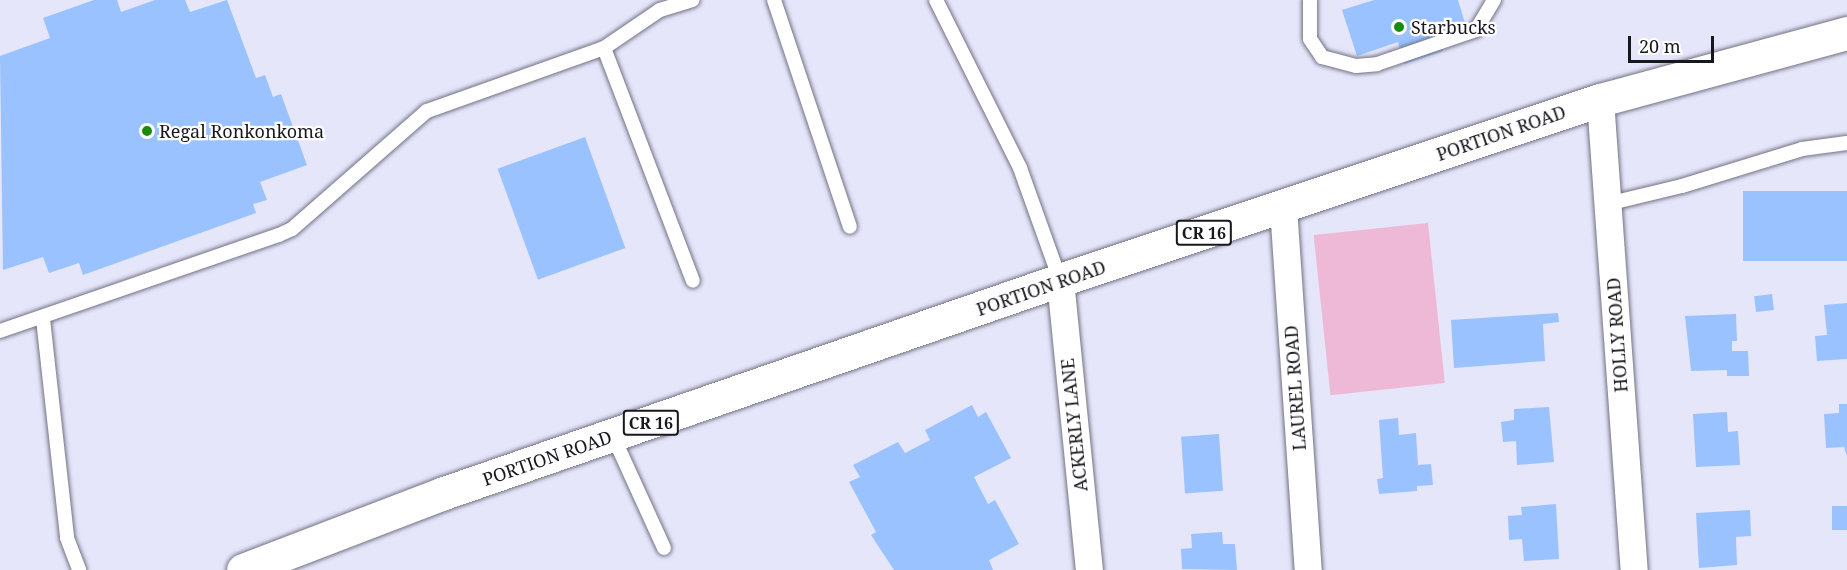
<!DOCTYPE html>
<style>
body{margin:0}
#map{position:relative;width:1847px;height:570px;overflow:hidden;background:#e6e6fb;font-family:"Noto Serif",serif}
div>[style]{position:absolute}
.green>*{inset:0;background:#eeb9d6;transform-origin:0 0}
.building>*{inset:0;background:#99c2fe;transform-origin:0 0}
.roads{filter:drop-shadow(0 0 2px #727284) drop-shadow(0 0 2px #727284)}
.lane>*{height:14px;margin:-7px;padding:0 7px;transform-origin:7px;border-radius:7px;background:#fff}
.street>*{height:27px;margin:-13.5px;padding:0 13.5px;transform-origin:13.5px;border-radius:13.5px;background:#fff}
.primary>*{height:33px;margin:-16.5px;padding:0 16.5px;transform-origin:16.5px;border-radius:16.5px;background:#fff}
.dots>*{width:16px;height:16px;translate:-50% -50%;box-sizing:border-box;border:3px solid #fff;border-radius:50%}
span{translate:-50% -50%;white-space:nowrap;text-align:center;line-height:1.15;-webkit-text-stroke:4.5px #fff;paint-order:stroke}
.shield-label span{padding:2px 4px;background:#fff;border:2px solid;border-radius:4px;-webkit-text-stroke-width:0}
.shield-label{font-size:16px;color:#17171e;font-weight:700}
.poi-label{font-size:18px;color:#17171e}
.left{translate:0 -50%;text-align:left}
.street-label{font-size:18px;color:#17171e}
.scale{position:absolute;left:1628px;top:36px;width:86px;height:27px;box-sizing:border-box;border:3px solid #17171e;border-top:0;padding-left:8px;font-size:18px;line-height:21px;white-space:nowrap;color:#17171e;-webkit-text-stroke:4px #fff;paint-order:stroke}
</style>
<div id="map">
<div class="green">
<i style="left:1428px;top:223px;width:161px;height:115px;rotate:84deg"></i>
</div>
<div class="building">
<i style="clip-path:polygon(94px 0,117px 0,121px 12px,155px 0,185px 0,190px 12px,227px 0,256px 78px,265px 75px,273px 97px,281px 94px,307px 165px,260px 182px,267px 200px,253px 204px,256px 213px,83px 275px,79px 263px,49px 273px,43px 257px,3px 270px,0 56px,50px 38px,43px 18px)"></i>
<i style="clip-path:polygon(1374px 0,1458px 0,1465px 23px,1437px 32px,1443px 51px,1404px 64px,1398px 42px,1357px 56px,1342px 10px)"></i>
<i style="left:585px;top:137px;width:118px;height:93px;rotate:70deg"></i>
<i style="left:1847px;top:191px;width:70px;height:104px;rotate:90deg"></i>
<i style="left:1772px;top:294px;width:16px;height:18px;rotate:83deg"></i>
<i style="clip-path:polygon(1847px 303px,1847px 359px,1817px 361px,1815px 336px,1827px 335px,1824px 305px)"></i>
<i style="clip-path:polygon(1558px 313px,1559px 322px,1543px 324px,1545px 361px,1454px 368px,1451px 320px)"></i>
<i style="clip-path:polygon(1736px 314px,1737px 341px,1732px 341px,1732px 351px,1748px 351px,1749px 376px,1727px 376px,1727px 370px,1691px 371px,1685px 316px)"></i>
<i style="clip-path:polygon(1839px 404px,1847px 404px,1847px 456px,1844px 447px,1826px 448px,1824px 414px,1839px 413px)"></i>
<i style="clip-path:polygon(972px 405px,978px 417px,986px 412px,1011px 458px,974px 477px,988px 504px,995px 500px,1019px 544px,989px 560px,993px 570px,894px 570px,871px 535px,876px 532px,849px 482px,860px 477px,853px 465px,898px 442px,905px 453px,930px 440px,925px 430px)"></i>
<i style="clip-path:polygon(1549px 407px,1554px 462px,1517px 465px,1516px 441px,1503px 442px,1501px 422px,1514px 420px,1514px 409px)"></i>
<i style="clip-path:polygon(1727px 412px,1728px 432px,1738px 431px,1740px 465px,1696px 467px,1693px 414px)"></i>
<i style="clip-path:polygon(1398px 418px,1399px 435px,1416px 433px,1418px 465px,1431px 464px,1433px 485px,1417px 486px,1417px 491px,1379px 494px,1377px 479px,1383px 478px,1379px 420px)"></i>
<i style="left:1219px;top:434px;width:57px;height:38px;rotate:86deg"></i>
<i style="clip-path:polygon(1556px 504px,1559px 559px,1524px 561px,1522px 539px,1509px 540px,1508px 516px,1522px 515px,1521px 507px)"></i>
<i style="left:1847px;top:506px;width:24px;height:15px;rotate:90deg"></i>
<i style="clip-path:polygon(1750px 510px,1751px 536px,1736px 537px,1737px 565px,1699px 568px,1696px 513px)"></i>
<i style="clip-path:polygon(1222px 532px,1223px 544px,1235px 544px,1237px 570px,1182px 569px,1181px 549px,1192px 548px,1191px 534px)"></i>
</div>
<div class="roads">
<div class="lane">
<i style="left:774px;top:0;width:239px;rotate:71.5deg"></i>
<i style="left:936px;top:0;width:188px;rotate:63.4deg"></i>
<i style="left:1020px;top:168px;width:119px;rotate:70.3deg"></i>
<i style="left:1310px;top:0;width:39px;rotate:90deg"></i>
<i style="left:1310px;top:39px;width:22px;rotate:56deg"></i>
<i style="left:1322px;top:57px;width:35px;rotate:15deg"></i>
<i style="left:1356px;top:66px;width:21px;rotate:-5deg"></i>
<i style="left:1377px;top:64px;width:105px;rotate:-19deg"></i>
<i style="left:1476px;top:30px;width:35px;rotate:-59deg"></i>
<i style="left:604px;top:48px;width:249px;rotate:69.1deg"></i>
<i style="left:1607px;top:204px;width:77px;rotate:-13.5deg"></i>
<i style="left:1682px;top:186px;width:126px;rotate:-17.1deg"></i>
<i style="left:1802px;top:149px;width:45px;rotate:-7.6deg"></i>
<i style="left:43px;top:319px;width:220px;rotate:83.7deg"></i>
<i style="left:67px;top:538px;width:34px;rotate:69deg"></i>
<i style="left:0;top:331px;width:295px;rotate:-19deg"></i>
<i style="left:279px;top:235px;width:14px;rotate:-25deg"></i>
<i style="left:292px;top:229px;width:179px;rotate:-41.2deg"></i>
<i style="left:427px;top:111px;width:188px;rotate:-19.6deg"></i>
<i style="left:604px;top:48px;width:68px;rotate:-34.2deg"></i>
<i style="left:660px;top:10px;width:34px;rotate:-17deg"></i>
<i style="left:613px;top:436px;width:123px;rotate:65.5deg"></i>
</div>
<div class="street">
<i style="left:1600px;top:100px;width:471px;rotate:85.9deg"></i>
<i style="left:1283px;top:207px;width:364px;rotate:86.1deg"></i>
<i style="left:1060px;top:280px;width:291px;rotate:84.3deg"></i>
</div>
<div class="primary">
<i style="left:243px;top:570px;width:215px;rotate:-21deg"></i>
<i style="left:444px;top:493px;width:652px;rotate:-19.07deg"></i>
<i style="left:1060px;top:280px;width:569px;rotate:-18.43deg"></i>
<i style="left:1600px;top:100px;width:256px;rotate:-15.2deg"></i>
</div>
</div>
<div class="dots">
<i style="left:1399px;top:27px;background:#198b0f"></i>
<i style="left:147px;top:131px;background:#198b0f"></i>
</div>
<div class="shield-label">
<span style="left:1204px;top:233px">CR 16</span>
<span style="left:651px;top:423px">CR 16</span>
</div>
<div class="poi-label">
<span class="left" style="left:1411px;top:27px">Starbucks</span>
<span class="left" style="left:159px;top:131px">Regal Ronkonkoma</span>
</div>
<div class="street-label">
<span style="left:1501px;top:133px;rotate:-19deg">PORTION ROAD</span>
<span style="left:1041px;top:288px;rotate:-19deg">PORTION ROAD</span>
<span style="left:1617px;top:335px;rotate:-94deg">HOLLY ROAD</span>
<span style="left:1295px;top:388px;rotate:-94deg">LAUREL ROAD</span>
<span style="left:1074px;top:425px;rotate:-96deg">ACKERLY LANE</span>
<span style="left:547px;top:458px;rotate:-19deg">PORTION ROAD</span>
</div>
<div class="scale">20 m</div>
</div>
